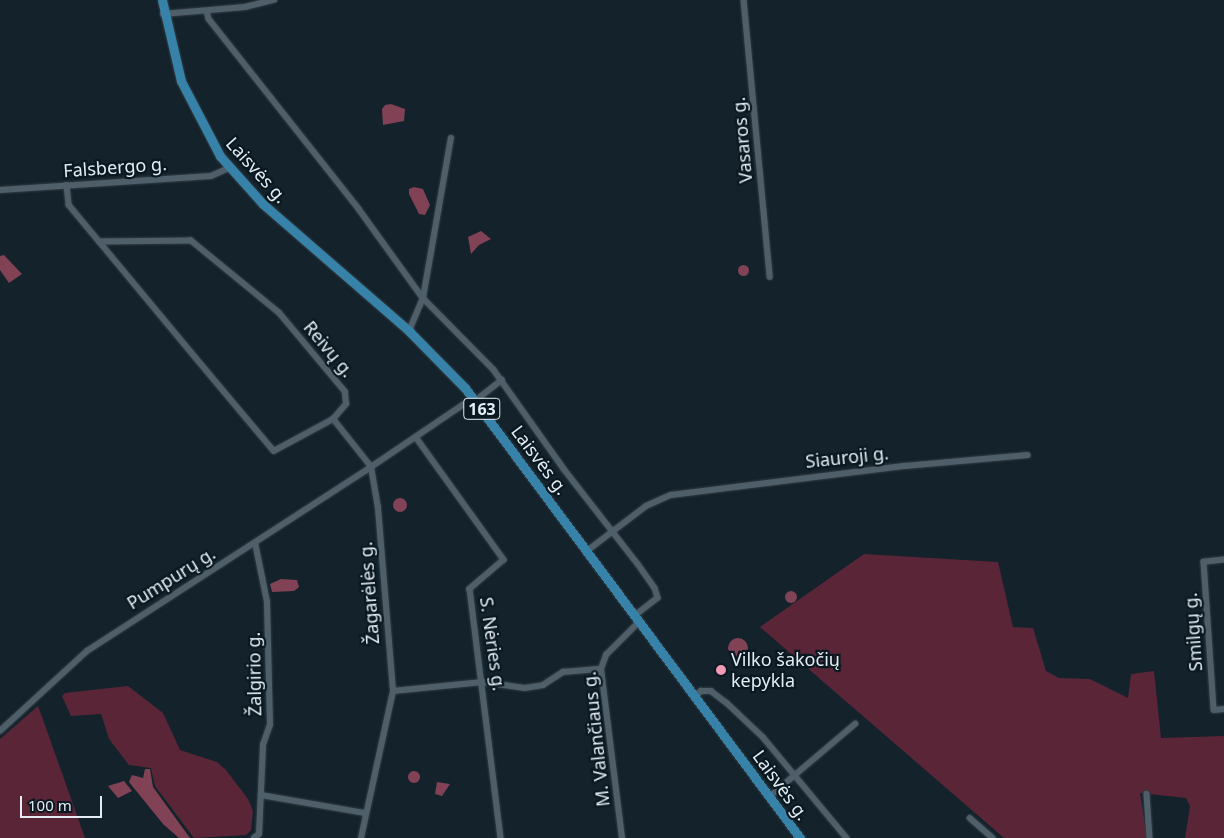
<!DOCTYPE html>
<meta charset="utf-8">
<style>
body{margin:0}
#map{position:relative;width:1224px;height:838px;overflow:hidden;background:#13222b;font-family:"Noto Sans",sans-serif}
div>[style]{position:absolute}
.green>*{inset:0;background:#5a2637}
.water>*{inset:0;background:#814256}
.round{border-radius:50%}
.roads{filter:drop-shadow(0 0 1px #333d44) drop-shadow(0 0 1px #333d44)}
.street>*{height:5.5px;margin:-2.75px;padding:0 2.75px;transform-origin:2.75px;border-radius:2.75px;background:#4f5f6a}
.primary>*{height:9px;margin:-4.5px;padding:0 4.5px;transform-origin:4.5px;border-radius:4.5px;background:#3782a9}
.dots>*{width:14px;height:14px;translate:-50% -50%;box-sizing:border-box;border:2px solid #0a1821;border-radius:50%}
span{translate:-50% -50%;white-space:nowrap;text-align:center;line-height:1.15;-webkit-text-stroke:4.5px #0a1821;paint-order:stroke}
.shield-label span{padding:1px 4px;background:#0a1821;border:1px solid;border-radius:4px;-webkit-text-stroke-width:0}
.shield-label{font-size:16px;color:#e3edf3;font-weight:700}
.street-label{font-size:18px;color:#e3edf3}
.poi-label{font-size:18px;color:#e3edf3}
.left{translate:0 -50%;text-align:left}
.scale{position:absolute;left:20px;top:796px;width:82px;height:22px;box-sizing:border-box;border:2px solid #e3edf3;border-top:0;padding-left:6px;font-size:15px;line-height:18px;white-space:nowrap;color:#e3edf3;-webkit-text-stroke:4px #0a1821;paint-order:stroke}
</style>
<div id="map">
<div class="green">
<i style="clip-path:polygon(864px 554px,998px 562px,1013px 627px,1033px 628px,1046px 671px,1059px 678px,1090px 679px,1128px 698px,1131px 674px,1154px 671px,1161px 738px,1224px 736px,1224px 838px,1185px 838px,1190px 806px,1186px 798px,1140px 793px,1147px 838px,1004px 838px,760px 627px)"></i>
<i style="clip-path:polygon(128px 686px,163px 713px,180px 750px,217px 762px,226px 770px,248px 799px,253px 811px,251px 830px,246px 835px,194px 838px,155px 786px,151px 768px,129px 765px,109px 739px,101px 714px,71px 716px,62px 696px,65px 693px)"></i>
<i style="clip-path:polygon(38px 706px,46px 728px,85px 838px,0 838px,0 739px)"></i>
</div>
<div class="water">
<i style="clip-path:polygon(391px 104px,405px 109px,404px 121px,383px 125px,382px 109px,385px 105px)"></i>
<i style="clip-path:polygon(414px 187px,423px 189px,430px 205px,425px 215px,419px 214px,409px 194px,409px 189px)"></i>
<i style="clip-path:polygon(481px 231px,491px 239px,479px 245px,471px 254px,468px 237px)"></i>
<i style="clip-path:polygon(4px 255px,22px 274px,9px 283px,0 270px,0 256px)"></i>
<i class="round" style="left:737.5px;top:264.5px;width:11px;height:11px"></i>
<i class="round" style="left:393px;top:498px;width:14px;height:14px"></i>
<i style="clip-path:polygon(281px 579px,297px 580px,299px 587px,294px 591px,272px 592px,270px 584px)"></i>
<i class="round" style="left:785px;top:591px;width:12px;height:12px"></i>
<i class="round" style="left:728px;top:638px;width:20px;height:20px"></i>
<i style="clip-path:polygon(145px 769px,150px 769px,153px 787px,190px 838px,179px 838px,163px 824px,129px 782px,132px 775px,143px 778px)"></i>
<i class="round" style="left:408px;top:771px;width:12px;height:12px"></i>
<i style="clip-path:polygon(124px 781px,132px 791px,118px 798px,108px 786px)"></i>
<i style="clip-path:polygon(437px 782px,450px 784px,442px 796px,435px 794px)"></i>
</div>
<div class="roads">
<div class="street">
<i style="left:744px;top:0;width:278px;rotate:84.6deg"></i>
<i style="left:207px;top:11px;width:8px;rotate:76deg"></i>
<i style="left:209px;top:19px;width:242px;rotate:51.7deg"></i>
<i style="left:359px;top:209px;width:110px;rotate:54.3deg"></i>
<i style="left:423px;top:298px;width:101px;rotate:45.4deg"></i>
<i style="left:494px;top:370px;width:121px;rotate:54.7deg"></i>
<i style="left:564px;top:469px;width:120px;rotate:52.1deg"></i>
<i style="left:638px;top:564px;width:29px;rotate:55deg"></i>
<i style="left:655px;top:588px;width:10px;rotate:73deg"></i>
<i style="left:658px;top:598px;width:28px;rotate:142deg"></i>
<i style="left:163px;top:14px;width:82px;rotate:-4.9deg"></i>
<i style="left:245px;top:7px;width:30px;rotate:-14deg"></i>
<i style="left:67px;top:185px;width:20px;rotate:84deg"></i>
<i style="left:69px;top:205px;width:199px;rotate:50.3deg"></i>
<i style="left:196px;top:358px;width:121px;rotate:50deg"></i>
<i style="left:274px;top:451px;width:67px;rotate:-28.5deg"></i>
<i style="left:333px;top:419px;width:20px;rotate:-49deg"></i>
<i style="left:346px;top:404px;width:12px;rotate:-95deg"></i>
<i style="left:345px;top:392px;width:103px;rotate:-129.9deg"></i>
<i style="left:279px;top:313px;width:114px;rotate:-140.7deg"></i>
<i style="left:191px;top:241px;width:91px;rotate:179.4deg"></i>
<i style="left:0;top:190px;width:211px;rotate:-3.8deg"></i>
<i style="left:211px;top:176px;width:20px;rotate:-24deg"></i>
<i style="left:409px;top:331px;width:36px;rotate:-67deg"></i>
<i style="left:423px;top:298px;width:162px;rotate:-80.1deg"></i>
<i style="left:475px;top:401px;width:34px;rotate:-38deg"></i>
<i style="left:416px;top:437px;width:151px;rotate:54.4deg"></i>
<i style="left:504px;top:560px;width:45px;rotate:139.5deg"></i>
<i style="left:470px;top:589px;width:251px;rotate:82.9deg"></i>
<i style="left:587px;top:551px;width:74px;rotate:-37.3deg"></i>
<i style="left:646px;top:506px;width:27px;rotate:-24deg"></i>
<i style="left:671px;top:495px;width:236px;rotate:-7.1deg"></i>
<i style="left:905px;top:466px;width:123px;rotate:-5.1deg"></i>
<i style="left:1224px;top:560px;width:20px;rotate:174deg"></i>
<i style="left:1204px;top:562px;width:148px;rotate:86.1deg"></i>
<i style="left:1214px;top:710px;width:10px;rotate:-6deg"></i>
<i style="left:393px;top:691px;width:90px;rotate:-5.7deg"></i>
<i style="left:483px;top:682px;width:42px;rotate:8.1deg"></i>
<i style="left:525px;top:688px;width:18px;rotate:-9deg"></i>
<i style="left:543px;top:685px;width:24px;rotate:-33deg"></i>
<i style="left:563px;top:672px;width:38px;rotate:-5deg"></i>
<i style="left:696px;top:696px;width:7px;rotate:-45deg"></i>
<i style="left:701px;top:691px;width:10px"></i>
<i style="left:711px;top:691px;width:20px;rotate:37deg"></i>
<i style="left:727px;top:703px;width:50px;rotate:43.4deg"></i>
<i style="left:763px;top:737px;width:131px;rotate:50.3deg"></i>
<i style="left:0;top:731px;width:118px;rotate:-42.6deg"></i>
<i style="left:87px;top:651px;width:338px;rotate:-32.9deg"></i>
<i style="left:371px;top:467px;width:61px;rotate:-128.4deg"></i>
<i style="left:1147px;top:794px;width:44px;rotate:86.1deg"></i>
<i style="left:261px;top:795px;width:106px;rotate:9.8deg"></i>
<i style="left:769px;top:797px;width:113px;rotate:-40.3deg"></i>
<i style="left:970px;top:818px;width:30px;rotate:41deg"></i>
<i style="left:254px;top:838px;width:6px;rotate:-39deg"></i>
<i style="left:259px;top:834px;width:89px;rotate:-87.4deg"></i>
<i style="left:263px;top:745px;width:21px;rotate:-71deg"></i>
<i style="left:270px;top:725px;width:123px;rotate:-91.4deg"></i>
<i style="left:267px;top:602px;width:60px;rotate:-101.5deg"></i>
<i style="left:361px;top:838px;width:150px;rotate:-77.7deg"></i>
<i style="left:393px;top:691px;width:184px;rotate:-94.7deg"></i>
<i style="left:378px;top:508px;width:42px;rotate:-99.7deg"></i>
<i style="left:371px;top:467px;width:123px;rotate:-34.1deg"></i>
<i style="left:622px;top:838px;width:170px;rotate:-97.1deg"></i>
<i style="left:601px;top:669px;width:15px;rotate:-70deg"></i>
<i style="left:606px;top:655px;width:48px;rotate:-45deg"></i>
</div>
<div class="primary">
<i style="left:162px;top:0;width:83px;rotate:76.8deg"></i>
<i style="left:181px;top:81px;width:85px;rotate:62.5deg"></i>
<i style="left:220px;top:156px;width:64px;rotate:48.1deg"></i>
<i style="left:263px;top:204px;width:194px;rotate:41deg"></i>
<i style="left:409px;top:331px;width:80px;rotate:45.5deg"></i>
<i style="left:465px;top:388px;width:561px;rotate:53.33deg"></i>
</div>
</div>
<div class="dots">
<i style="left:721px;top:670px;background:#f19ab3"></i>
</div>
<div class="shield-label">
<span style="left:482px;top:409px">163</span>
</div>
<div class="street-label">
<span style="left:742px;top:140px;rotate:-95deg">Vasaros g.</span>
<span style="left:115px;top:167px;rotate:-4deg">Falsbergo g.</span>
<span style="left:257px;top:170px;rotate:48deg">Laisvės g.</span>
<span style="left:329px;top:349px;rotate:50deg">Reivų g.</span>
<span style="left:847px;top:457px;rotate:-6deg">Siauroji g.</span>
<span style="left:540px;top:460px;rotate:53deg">Laisvės g.</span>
<span style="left:171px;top:578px;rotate:-32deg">Pumpurų g.</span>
<span style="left:369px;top:593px;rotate:-94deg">Žagarėlės g.</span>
<span style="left:1193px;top:632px;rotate:-94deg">Smilgų g.</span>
<span style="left:493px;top:644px;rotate:82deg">S. Nėries g.</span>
<span style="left:254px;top:674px;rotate:-91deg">Žalgirio g.</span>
<span style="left:596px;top:739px;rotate:-96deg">M. Valančiaus g.</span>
<span style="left:781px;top:785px;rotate:54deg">Laisvės g.</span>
</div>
<div class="poi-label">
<span class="left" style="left:731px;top:670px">Vilko šakočių<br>kepykla</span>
</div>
<div class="scale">100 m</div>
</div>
